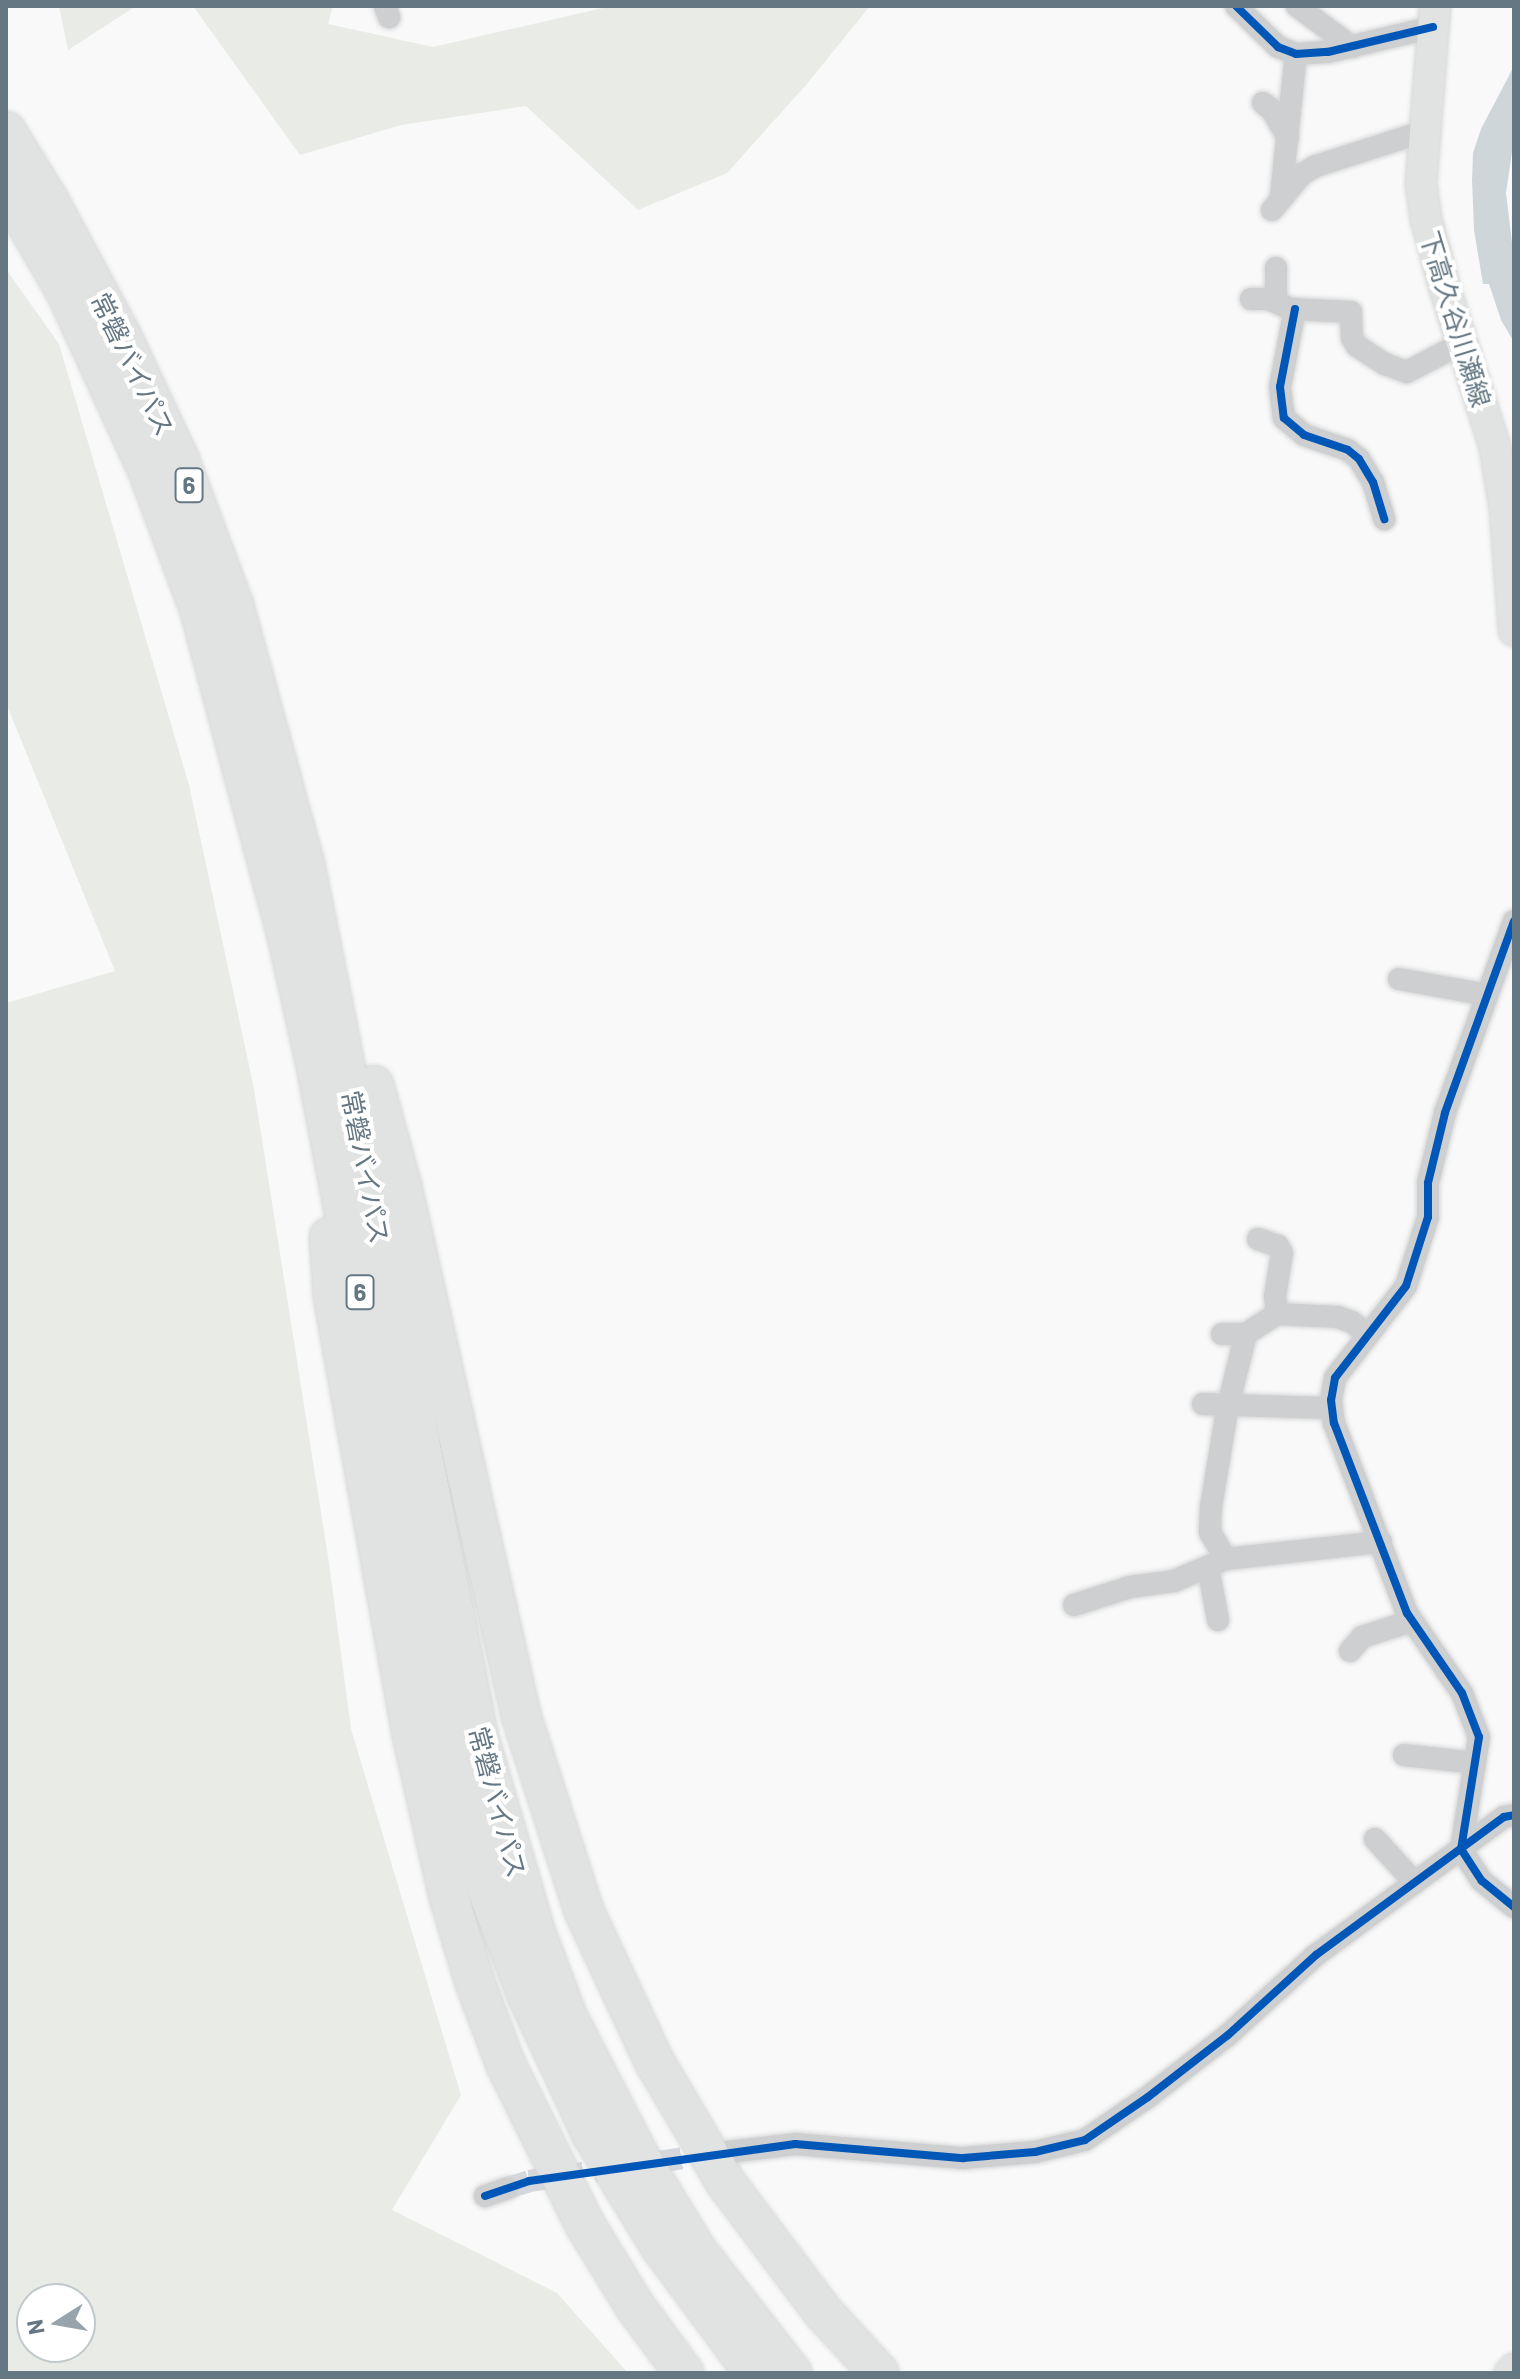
<!DOCTYPE html>
<meta charset="utf-8">
<style>
body{margin:0}
#map{position:relative;width:1520px;height:2379px;overflow:hidden;background:#f9f9f9;font-family:Barlow,"Noto Sans JP",sans-serif}
div>[style]{position:absolute}
.green>*{inset:0;background:#e8ebe6}
.water>*{inset:0;background:#ced6d9}
.street-tunnel>*{height:22px;margin-top:-11px;transform-origin:0;background:repeating-linear-gradient(90deg,#d4d8dc 0 22px,transparent 0 33px)}
.roads{filter:drop-shadow(0 0 2px #d5d6d7) drop-shadow(0 0 2px #d5d6d7)}
.street>*{height:22px;margin:-11px;padding:0 11px;transform-origin:11px;border-radius:11px;background:#cecfd0}
.secondary>*{height:30px;margin:-15px;padding:0 15px;transform-origin:15px;border-radius:15px;background:#e1e2e2}
.highway>*{height:38px;margin:-19px;padding:0 19px;transform-origin:19px;border-radius:19px;background:#e1e2e2}
.cycleway>*{height:8px;margin:-4px;padding:0 4px;transform-origin:4px;border-radius:4px;background:#0057b8}
span{translate:-50% -50%;white-space:nowrap;text-align:center;line-height:1.15;-webkit-text-stroke:8px #fff;paint-order:stroke}
.shield-label span{padding:2px 6px;background:#fff;border:2px solid;border-radius:6px;-webkit-text-stroke-width:0}
.shield-label{font-size:24px;color:#647783;font-weight:700}
.street-label{font-size:26px;color:#647783}
.frame{position:absolute;inset:0;border:8px solid #647783;pointer-events:none}
.north{position:absolute;left:16px;top:2283px;width:80px;height:80px;box-sizing:border-box;background:#fff;border:2px solid #c1c9cd;border-radius:50%;rotate:259deg;font-size:22px;font-weight:700;line-height:32px;text-align:center;color:#647783}
.north::after{content:'';display:block;margin:auto;width:28px;height:36px;background:#98a4ac;clip-path:polygon(50% 0,100% 100%,50% 72%,0 100%)}
</style>
<div id="map">
<div class="green">
<i style="clip-path:polygon(59px 6px,136px 6px,68px 50px)"></i>
<i style="clip-path:polygon(193px 6px,333px 6px,328px 24px,433px 47px,612px 6px,870px 6px,806px 85px,727px 173px,638px 210px,526px 106px,401px 125px,300px 155px)"></i>
<i style="clip-path:polygon(evenodd,6px 269px,59px 344px,189px 785px,254px 1089px,329px 1563px,351px 1729px,461px 2095px,392px 2210px,557px 2293px,628px 2373px,6px 2373px,6px 1003px,115px 971px,6px 703px,6px 269px,32px 2299px,80px 2299px,80px 2347px,32px 2347px,32px 2299px)"></i>
</div>
<div class="water">
<i style="clip-path:polygon(1514px 66px,1514px 138px,1506px 193px,1514px 259px,1514px 342px,1501px 320px,1489px 284px,1483px 284px,1474px 230px,1472px 180px,1473px 153px,1481px 129px)"></i>
</div>
<div class="street-tunnel">
<i style="left:508px;top:2188px;width:22px;rotate:-18deg"></i>
<i style="left:529px;top:2181px;width:192px;rotate:-8.4deg"></i>
</div>
<div class="roads">
<div class="street">
<i style="left:385px;top:6px;width:12px;rotate:70deg"></i>
<i style="left:1236px;top:6px;width:59px;rotate:44.3deg"></i>
<i style="left:1278px;top:47px;width:19px;rotate:21deg"></i>
<i style="left:1296px;top:54px;width:32px;rotate:-4deg"></i>
<i style="left:1328px;top:52px;width:108px;rotate:-13.4deg"></i>
<i style="left:1297px;top:6px;width:69px;rotate:36.7deg"></i>
<i style="left:1263px;top:103px;width:11px;rotate:38deg"></i>
<i style="left:1272px;top:110px;width:32px;rotate:60deg"></i>
<i style="left:1281px;top:196px;width:143px;rotate:-84deg"></i>
<i style="left:1272px;top:210px;width:47px;rotate:-50.2deg"></i>
<i style="left:1302px;top:174px;width:16px;rotate:-30deg"></i>
<i style="left:1316px;top:166px;width:111px;rotate:-17.8deg"></i>
<i style="left:1276px;top:268px;width:34px;rotate:90deg"></i>
<i style="left:1251px;top:299px;width:18px"></i>
<i style="left:1269px;top:299px;width:23px;rotate:25deg"></i>
<i style="left:1290px;top:309px;width:61px;rotate:2.8deg"></i>
<i style="left:1351px;top:312px;width:26px;rotate:88deg"></i>
<i style="left:1352px;top:338px;width:9px;rotate:58deg"></i>
<i style="left:1357px;top:346px;width:33px;rotate:33deg"></i>
<i style="left:1385px;top:364px;width:23px;rotate:20deg"></i>
<i style="left:1407px;top:372px;width:64px;rotate:-27.8deg"></i>
<i style="left:1295px;top:309px;width:79px;rotate:100.9deg"></i>
<i style="left:1280px;top:387px;width:31px;rotate:83deg"></i>
<i style="left:1284px;top:418px;width:26px;rotate:40deg"></i>
<i style="left:1304px;top:435px;width:46px;rotate:18.8deg"></i>
<i style="left:1348px;top:450px;width:14px;rotate:39deg"></i>
<i style="left:1359px;top:459px;width:27px;rotate:59deg"></i>
<i style="left:1373px;top:482px;width:39px;rotate:73deg"></i>
<i style="left:1514px;top:921px;width:204px;rotate:109.8deg"></i>
<i style="left:1445px;top:1113px;width:72px;rotate:103.7deg"></i>
<i style="left:1428px;top:1183px;width:34px;rotate:90deg"></i>
<i style="left:1428px;top:1217px;width:72px;rotate:107.7deg"></i>
<i style="left:1406px;top:1286px;width:116px;rotate:127.7deg"></i>
<i style="left:1335px;top:1378px;width:22px;rotate:100deg"></i>
<i style="left:1331px;top:1400px;width:23px;rotate:83deg"></i>
<i style="left:1334px;top:1423px;width:204px;rotate:69deg"></i>
<i style="left:1407px;top:1613px;width:97px;rotate:55.5deg"></i>
<i style="left:1462px;top:1693px;width:47px;rotate:68.9deg"></i>
<i style="left:1479px;top:1737px;width:113px;rotate:99.1deg"></i>
<i style="left:1461px;top:1849px;width:38px;rotate:57deg"></i>
<i style="left:1482px;top:1881px;width:41px;rotate:39.1deg"></i>
<i style="left:1399px;top:979px;width:89px;rotate:10.3deg"></i>
<i style="left:1258px;top:1239px;width:21px;rotate:19deg"></i>
<i style="left:1278px;top:1246px;width:8px;rotate:60deg"></i>
<i style="left:1282px;top:1253px;width:44px;rotate:99.2deg"></i>
<i style="left:1275px;top:1296px;width:18px;rotate:84deg"></i>
<i style="left:1222px;top:1334px;width:24px"></i>
<i style="left:1203px;top:1404px;width:129px;rotate:1.8deg"></i>
<i style="left:1226px;top:1559px;width:31px;rotate:-121deg"></i>
<i style="left:1210px;top:1532px;width:25px;rotate:-88deg"></i>
<i style="left:1211px;top:1507px;width:98px;rotate:-80.6deg"></i>
<i style="left:1227px;top:1410px;width:78px;rotate:-76deg"></i>
<i style="left:1246px;top:1334px;width:37px;rotate:-33deg"></i>
<i style="left:1277px;top:1314px;width:61px;rotate:2.8deg"></i>
<i style="left:1338px;top:1317px;width:15px;rotate:20deg"></i>
<i style="left:1352px;top:1322px;width:19px;rotate:39deg"></i>
<i style="left:1208px;top:1567px;width:54px;rotate:79.3deg"></i>
<i style="left:1074px;top:1605px;width:59px;rotate:-17.8deg"></i>
<i style="left:1130px;top:1587px;width:44px;rotate:-7.8deg"></i>
<i style="left:1174px;top:1581px;width:56px;rotate:-22.9deg"></i>
<i style="left:1226px;top:1559px;width:156px;rotate:-6.3deg"></i>
<i style="left:1350px;top:1651px;width:18px;rotate:-49deg"></i>
<i style="left:1362px;top:1637px;width:52px;rotate:-17.7deg"></i>
<i style="left:1404px;top:1755px;width:71px;rotate:6.4deg"></i>
<i style="left:1375px;top:1839px;width:59px;rotate:47.7deg"></i>
<i style="left:728px;top:2152px;width:67px;rotate:-6.8deg"></i>
<i style="left:795px;top:2144px;width:169px;rotate:4.8deg"></i>
<i style="left:963px;top:2158px;width:72px;rotate:-4.8deg"></i>
<i style="left:1035px;top:2152px;width:51px;rotate:-13.5deg"></i>
<i style="left:1085px;top:2140px;width:76px;rotate:-34.3deg"></i>
<i style="left:1148px;top:2097px;width:101px;rotate:-37.8deg"></i>
<i style="left:1228px;top:2035px;width:119px;rotate:-42.3deg"></i>
<i style="left:1316px;top:1955px;width:233px;rotate:-36.3deg"></i>
<i style="left:1504px;top:1817px;width:10px;rotate:-11deg"></i>
<i style="left:485px;top:2196px;width:24px;rotate:-19deg"></i>
</div>
<div class="secondary">
<i style="left:1435px;top:6px;width:179px;rotate:94.5deg"></i>
<i style="left:1421px;top:184px;width:35px;rotate:82deg"></i>
<i style="left:1426px;top:219px;width:73px;rotate:74.8deg"></i>
<i style="left:1445px;top:289px;width:167px;rotate:72.5deg"></i>
<i style="left:1495px;top:448px;width:61px;rotate:80.5deg"></i>
<i style="left:1505px;top:508px;width:123px;rotate:85.8deg"></i>
<i style="left:1510px;top:2373px;width:6px;rotate:-45deg"></i>
</div>
<div class="highway">
<i style="left:6px;top:131px;width:82px;rotate:58.4deg"></i>
<i style="left:49px;top:201px;width:152px;rotate:61.8deg"></i>
<i style="left:121px;top:335px;width:137px;rotate:64.9deg"></i>
<i style="left:179px;top:459px;width:157px;rotate:69.5deg"></i>
<i style="left:234px;top:606px;width:269px;rotate:74.7deg"></i>
<i style="left:305px;top:865px;width:890px;rotate:78.73deg"></i>
<i style="left:479px;top:1738px;width:201px;rotate:73.8deg"></i>
<i style="left:535px;top:1931px;width:91px;rotate:69.4deg"></i>
<i style="left:567px;top:2016px;width:155px;rotate:62.8deg"></i>
<i style="left:638px;top:2154px;width:114px;rotate:58.7deg"></i>
<i style="left:697px;top:2251px;width:155px;rotate:52.1deg"></i>
<i style="left:6px;top:188px;width:120px;rotate:60deg"></i>
<i style="left:66px;top:292px;width:197px;rotate:65.4deg"></i>
<i style="left:148px;top:471px;width:149px;rotate:69.6deg"></i>
<i style="left:200px;top:611px;width:331px;rotate:75deg"></i>
<i style="left:286px;top:931px;width:133px;rotate:77.4deg"></i>
<i style="left:315px;top:1061px;width:697px;rotate:79.08deg"></i>
<i style="left:447px;top:1745px;width:142px;rotate:74.9deg"></i>
<i style="left:484px;top:1882px;width:123px;rotate:69.1deg"></i>
<i style="left:528px;top:1997px;width:150px;rotate:65.1deg"></i>
<i style="left:591px;top:2133px;width:132px;rotate:58.6deg"></i>
<i style="left:660px;top:2246px;width:158px;rotate:53.5deg"></i>
<i style="left:374px;top:1085px;width:106px;rotate:74.6deg"></i>
<i style="left:402px;top:1187px;width:541px;rotate:77.3deg"></i>
<i style="left:521px;top:1715px;width:206px;rotate:72.2deg"></i>
<i style="left:584px;top:1911px;width:166px;rotate:65deg"></i>
<i style="left:654px;top:2061px;width:142px;rotate:59.5deg"></i>
<i style="left:726px;top:2183px;width:161px;rotate:53.1deg"></i>
<i style="left:823px;top:2312px;width:83px;rotate:47.4deg"></i>
<i style="left:329px;top:1237px;width:59px;rotate:86.1deg"></i>
<i style="left:333px;top:1296px;width:450px;rotate:79.8deg"></i>
<i style="left:413px;top:1739px;width:162px;rotate:77.2deg"></i>
<i style="left:449px;top:1897px;width:87px;rotate:73.2deg"></i>
<i style="left:474px;top:1980px;width:91px;rotate:69.4deg"></i>
<i style="left:506px;top:2065px;width:176px;rotate:63.7deg"></i>
<i style="left:584px;top:2223px;width:96px;rotate:58.6deg"></i>
<i style="left:634px;top:2305px;width:84px;rotate:53.7deg"></i>
</div>
</div>
<div class="cycleway">
<i style="left:1236px;top:6px;width:59px;rotate:44.3deg"></i>
<i style="left:1278px;top:47px;width:19px;rotate:21deg"></i>
<i style="left:1296px;top:54px;width:32px;rotate:-4deg"></i>
<i style="left:1328px;top:52px;width:108px;rotate:-13.4deg"></i>
<i style="left:1295px;top:309px;width:79px;rotate:100.9deg"></i>
<i style="left:1280px;top:387px;width:31px;rotate:83deg"></i>
<i style="left:1284px;top:418px;width:26px;rotate:40deg"></i>
<i style="left:1304px;top:435px;width:46px;rotate:18.8deg"></i>
<i style="left:1348px;top:450px;width:14px;rotate:39deg"></i>
<i style="left:1359px;top:459px;width:27px;rotate:59deg"></i>
<i style="left:1373px;top:482px;width:39px;rotate:73deg"></i>
<i style="left:1514px;top:921px;width:204px;rotate:109.8deg"></i>
<i style="left:1445px;top:1113px;width:72px;rotate:103.7deg"></i>
<i style="left:1428px;top:1183px;width:34px;rotate:90deg"></i>
<i style="left:1428px;top:1217px;width:72px;rotate:107.7deg"></i>
<i style="left:1406px;top:1286px;width:116px;rotate:127.7deg"></i>
<i style="left:1335px;top:1378px;width:22px;rotate:100deg"></i>
<i style="left:1331px;top:1400px;width:23px;rotate:83deg"></i>
<i style="left:1334px;top:1423px;width:204px;rotate:69deg"></i>
<i style="left:1407px;top:1613px;width:97px;rotate:55.5deg"></i>
<i style="left:1462px;top:1693px;width:47px;rotate:68.9deg"></i>
<i style="left:1479px;top:1737px;width:113px;rotate:99.1deg"></i>
<i style="left:1461px;top:1849px;width:38px;rotate:57deg"></i>
<i style="left:1482px;top:1881px;width:41px;rotate:39.1deg"></i>
<i style="left:485px;top:2196px;width:46px;rotate:-18.8deg"></i>
<i style="left:529px;top:2181px;width:269px;rotate:-7.9deg"></i>
<i style="left:795px;top:2144px;width:169px;rotate:4.8deg"></i>
<i style="left:963px;top:2158px;width:72px;rotate:-4.8deg"></i>
<i style="left:1035px;top:2152px;width:51px;rotate:-13.5deg"></i>
<i style="left:1085px;top:2140px;width:76px;rotate:-34.3deg"></i>
<i style="left:1148px;top:2097px;width:101px;rotate:-37.8deg"></i>
<i style="left:1228px;top:2035px;width:119px;rotate:-42.3deg"></i>
<i style="left:1316px;top:1955px;width:233px;rotate:-36.3deg"></i>
<i style="left:1504px;top:1817px;width:10px;rotate:-11deg"></i>
</div>
<div class="shield-label">
<span style="left:189px;top:485px">6</span>
<span style="left:360px;top:1292px">6</span>
</div>
<div class="street-label">
<span style="left:1456px;top:319px;rotate:73deg">下高久谷川瀬線</span>
<span style="left:133px;top:364px;rotate:64deg">常磐バイパス</span>
<span style="left:366px;top:1167px;rotate:79deg">常磐バイパス</span>
<span style="left:498px;top:1802px;rotate:75deg">常磐バイパス</span>
</div>
<div class="frame"></div>
<div class="north">N</div>
</div>
